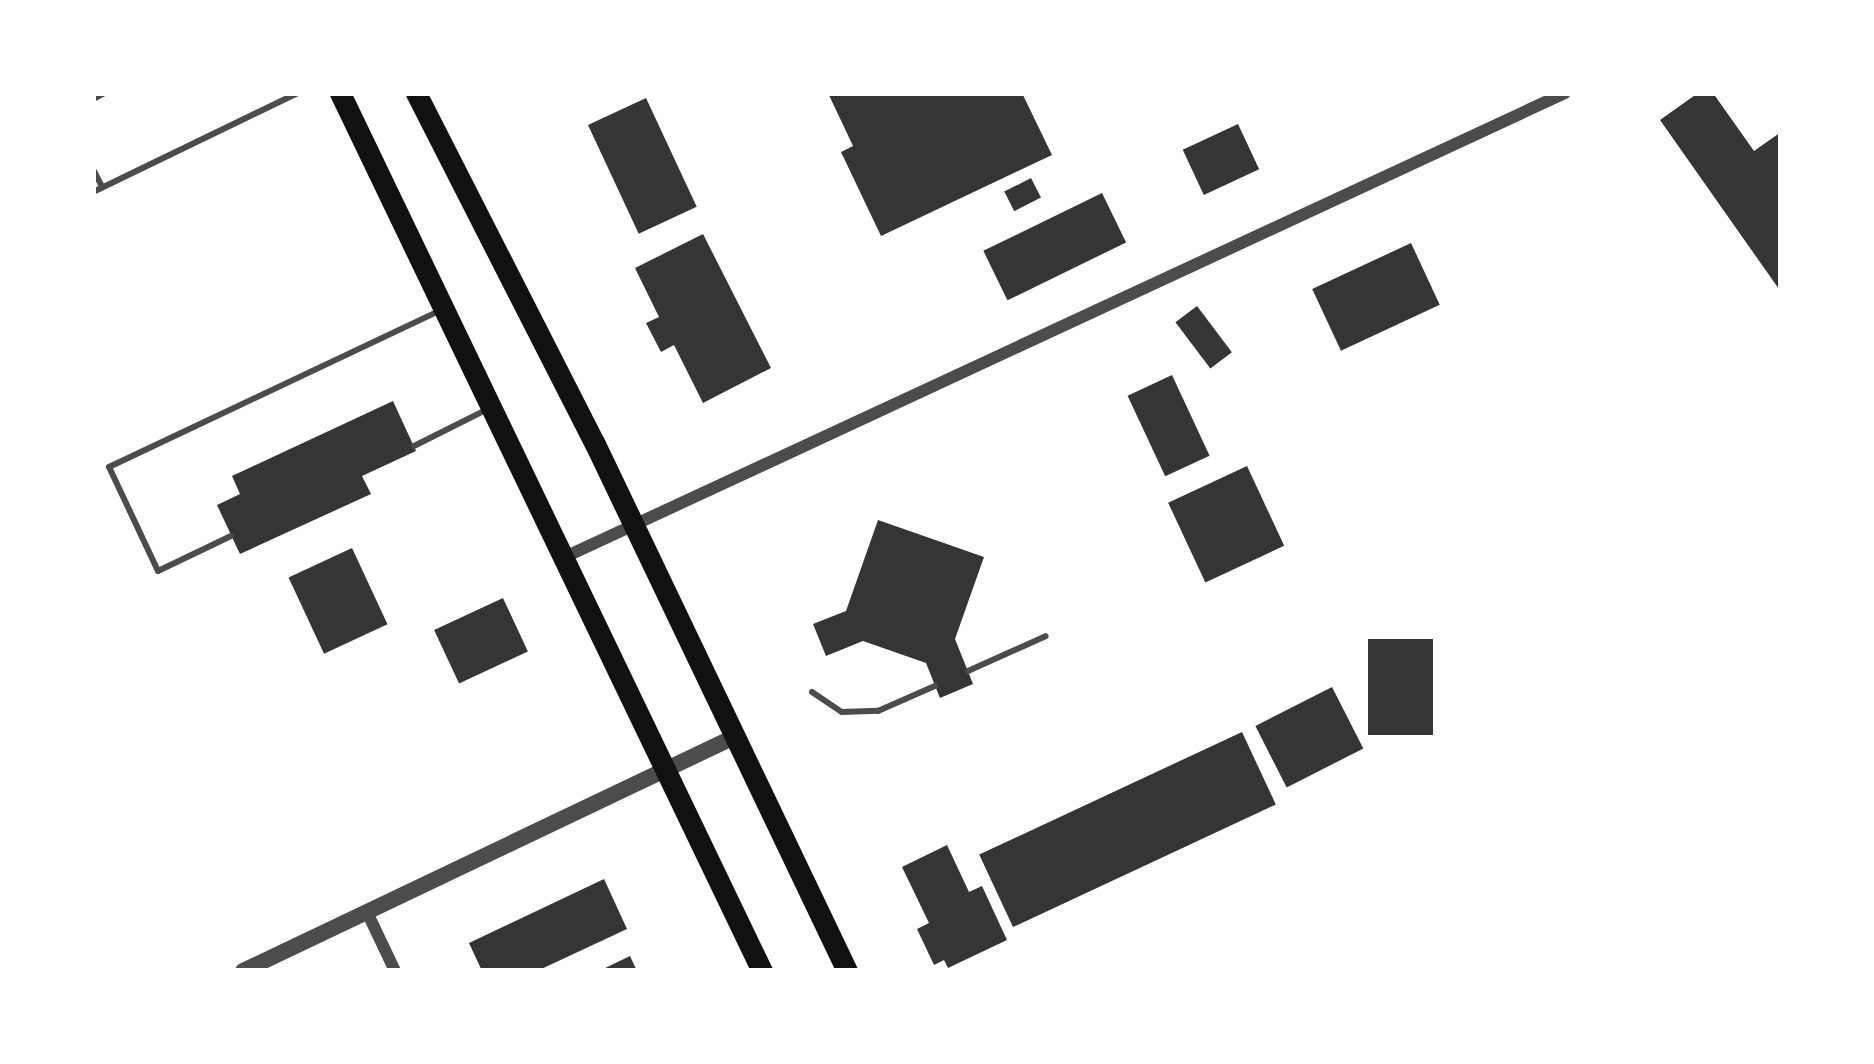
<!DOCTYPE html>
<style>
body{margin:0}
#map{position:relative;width:1874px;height:1064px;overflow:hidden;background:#fff;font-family:"Nunito Sans",sans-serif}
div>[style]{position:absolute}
.building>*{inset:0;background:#353535;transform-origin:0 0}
.service>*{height:6px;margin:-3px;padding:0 3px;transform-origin:3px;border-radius:3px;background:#4c4c4c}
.minor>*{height:12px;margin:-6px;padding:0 6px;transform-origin:6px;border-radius:6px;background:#4c4c4c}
.tertiary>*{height:16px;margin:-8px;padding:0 8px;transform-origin:8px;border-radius:8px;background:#4c4c4c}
.trunk>*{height:21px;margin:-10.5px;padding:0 10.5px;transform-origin:10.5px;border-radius:10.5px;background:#111}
span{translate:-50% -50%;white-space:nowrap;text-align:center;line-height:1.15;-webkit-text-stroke:12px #fff;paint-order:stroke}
.frame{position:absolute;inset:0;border:96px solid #fff;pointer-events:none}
</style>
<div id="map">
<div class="building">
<i style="clip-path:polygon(828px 93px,1022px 93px,1052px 155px,881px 236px,841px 152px,853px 146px)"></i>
<i style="clip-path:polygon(1698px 93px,1713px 93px,1754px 151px,1781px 132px,1781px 292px,1660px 120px)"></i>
<i style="left:646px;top:98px;width:120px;height:64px;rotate:65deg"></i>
<i style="left:1238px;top:124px;width:50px;height:61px;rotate:65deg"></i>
<i style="left:1031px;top:178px;width:22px;height:30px;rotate:63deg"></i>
<i style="left:1102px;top:193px;width:55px;height:132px;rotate:64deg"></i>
<i style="clip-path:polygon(703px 234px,771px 368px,703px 403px,674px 345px,661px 352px,646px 323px,659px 317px,635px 268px)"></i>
<i style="left:1411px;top:243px;width:68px;height:109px;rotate:65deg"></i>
<i style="left:1197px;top:306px;width:58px;height:27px;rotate:53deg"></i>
<i style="left:1172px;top:375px;width:89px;height:49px;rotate:65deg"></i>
<i style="clip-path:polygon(393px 401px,416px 451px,362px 476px,371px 494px,240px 554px,217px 505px,240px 494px,232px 476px)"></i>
<i style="left:1247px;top:466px;width:88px;height:87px;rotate:65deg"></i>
<i style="clip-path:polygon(878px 520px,984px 557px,955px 639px,973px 684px,940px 698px,926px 663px,863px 641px,826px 656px,813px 624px,846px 611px)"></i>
<i style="left:352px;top:548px;width:84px;height:70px;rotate:65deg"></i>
<i style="left:503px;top:598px;width:59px;height:76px;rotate:65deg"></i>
<i style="left:1368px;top:639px;width:65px;height:96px"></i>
<i style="left:1332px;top:687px;width:69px;height:86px;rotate:63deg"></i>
<i style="left:1242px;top:732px;width:80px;height:290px;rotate:65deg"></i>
<i style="clip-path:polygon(947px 845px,969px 892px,982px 886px,1007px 940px,948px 968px,944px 960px,934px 965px,917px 929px,929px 923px,902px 867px)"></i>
<i style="clip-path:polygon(604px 879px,627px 929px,537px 971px,482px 971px,469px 943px)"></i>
<i style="clip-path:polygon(630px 956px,637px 971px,599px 971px)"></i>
</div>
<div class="service">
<i style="left:93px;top:99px;width:13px;rotate:-27deg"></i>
<i style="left:93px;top:169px;width:20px;rotate:63deg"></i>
<i style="left:93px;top:192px;width:228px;rotate:-25.8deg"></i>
<i style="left:414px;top:446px;width:80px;rotate:-26.6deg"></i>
<i style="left:231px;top:536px;width:81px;rotate:154.4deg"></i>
<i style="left:158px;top:571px;width:115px;rotate:-115.2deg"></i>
<i style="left:109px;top:467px;width:363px;rotate:-25.3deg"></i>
<i style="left:968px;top:671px;width:85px;rotate:-24.2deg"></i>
<i style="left:812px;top:692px;width:36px;rotate:34deg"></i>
<i style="left:842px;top:712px;width:36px;rotate:-2deg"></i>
<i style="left:878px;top:711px;width:62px;rotate:-23.7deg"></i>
</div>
<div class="minor">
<i style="left:567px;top:556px;width:1100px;rotate:-24.89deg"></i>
<i style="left:367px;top:912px;width:65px;rotate:64.6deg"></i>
</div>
<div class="tertiary">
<i style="left:243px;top:971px;width:544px;rotate:-25.48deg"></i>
</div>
<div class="trunk">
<i style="left:340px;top:93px;width:974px;rotate:64.33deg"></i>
<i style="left:416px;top:93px;width:394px;rotate:63deg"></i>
<i style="left:595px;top:444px;width:584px;rotate:64.44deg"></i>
</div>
<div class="frame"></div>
</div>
